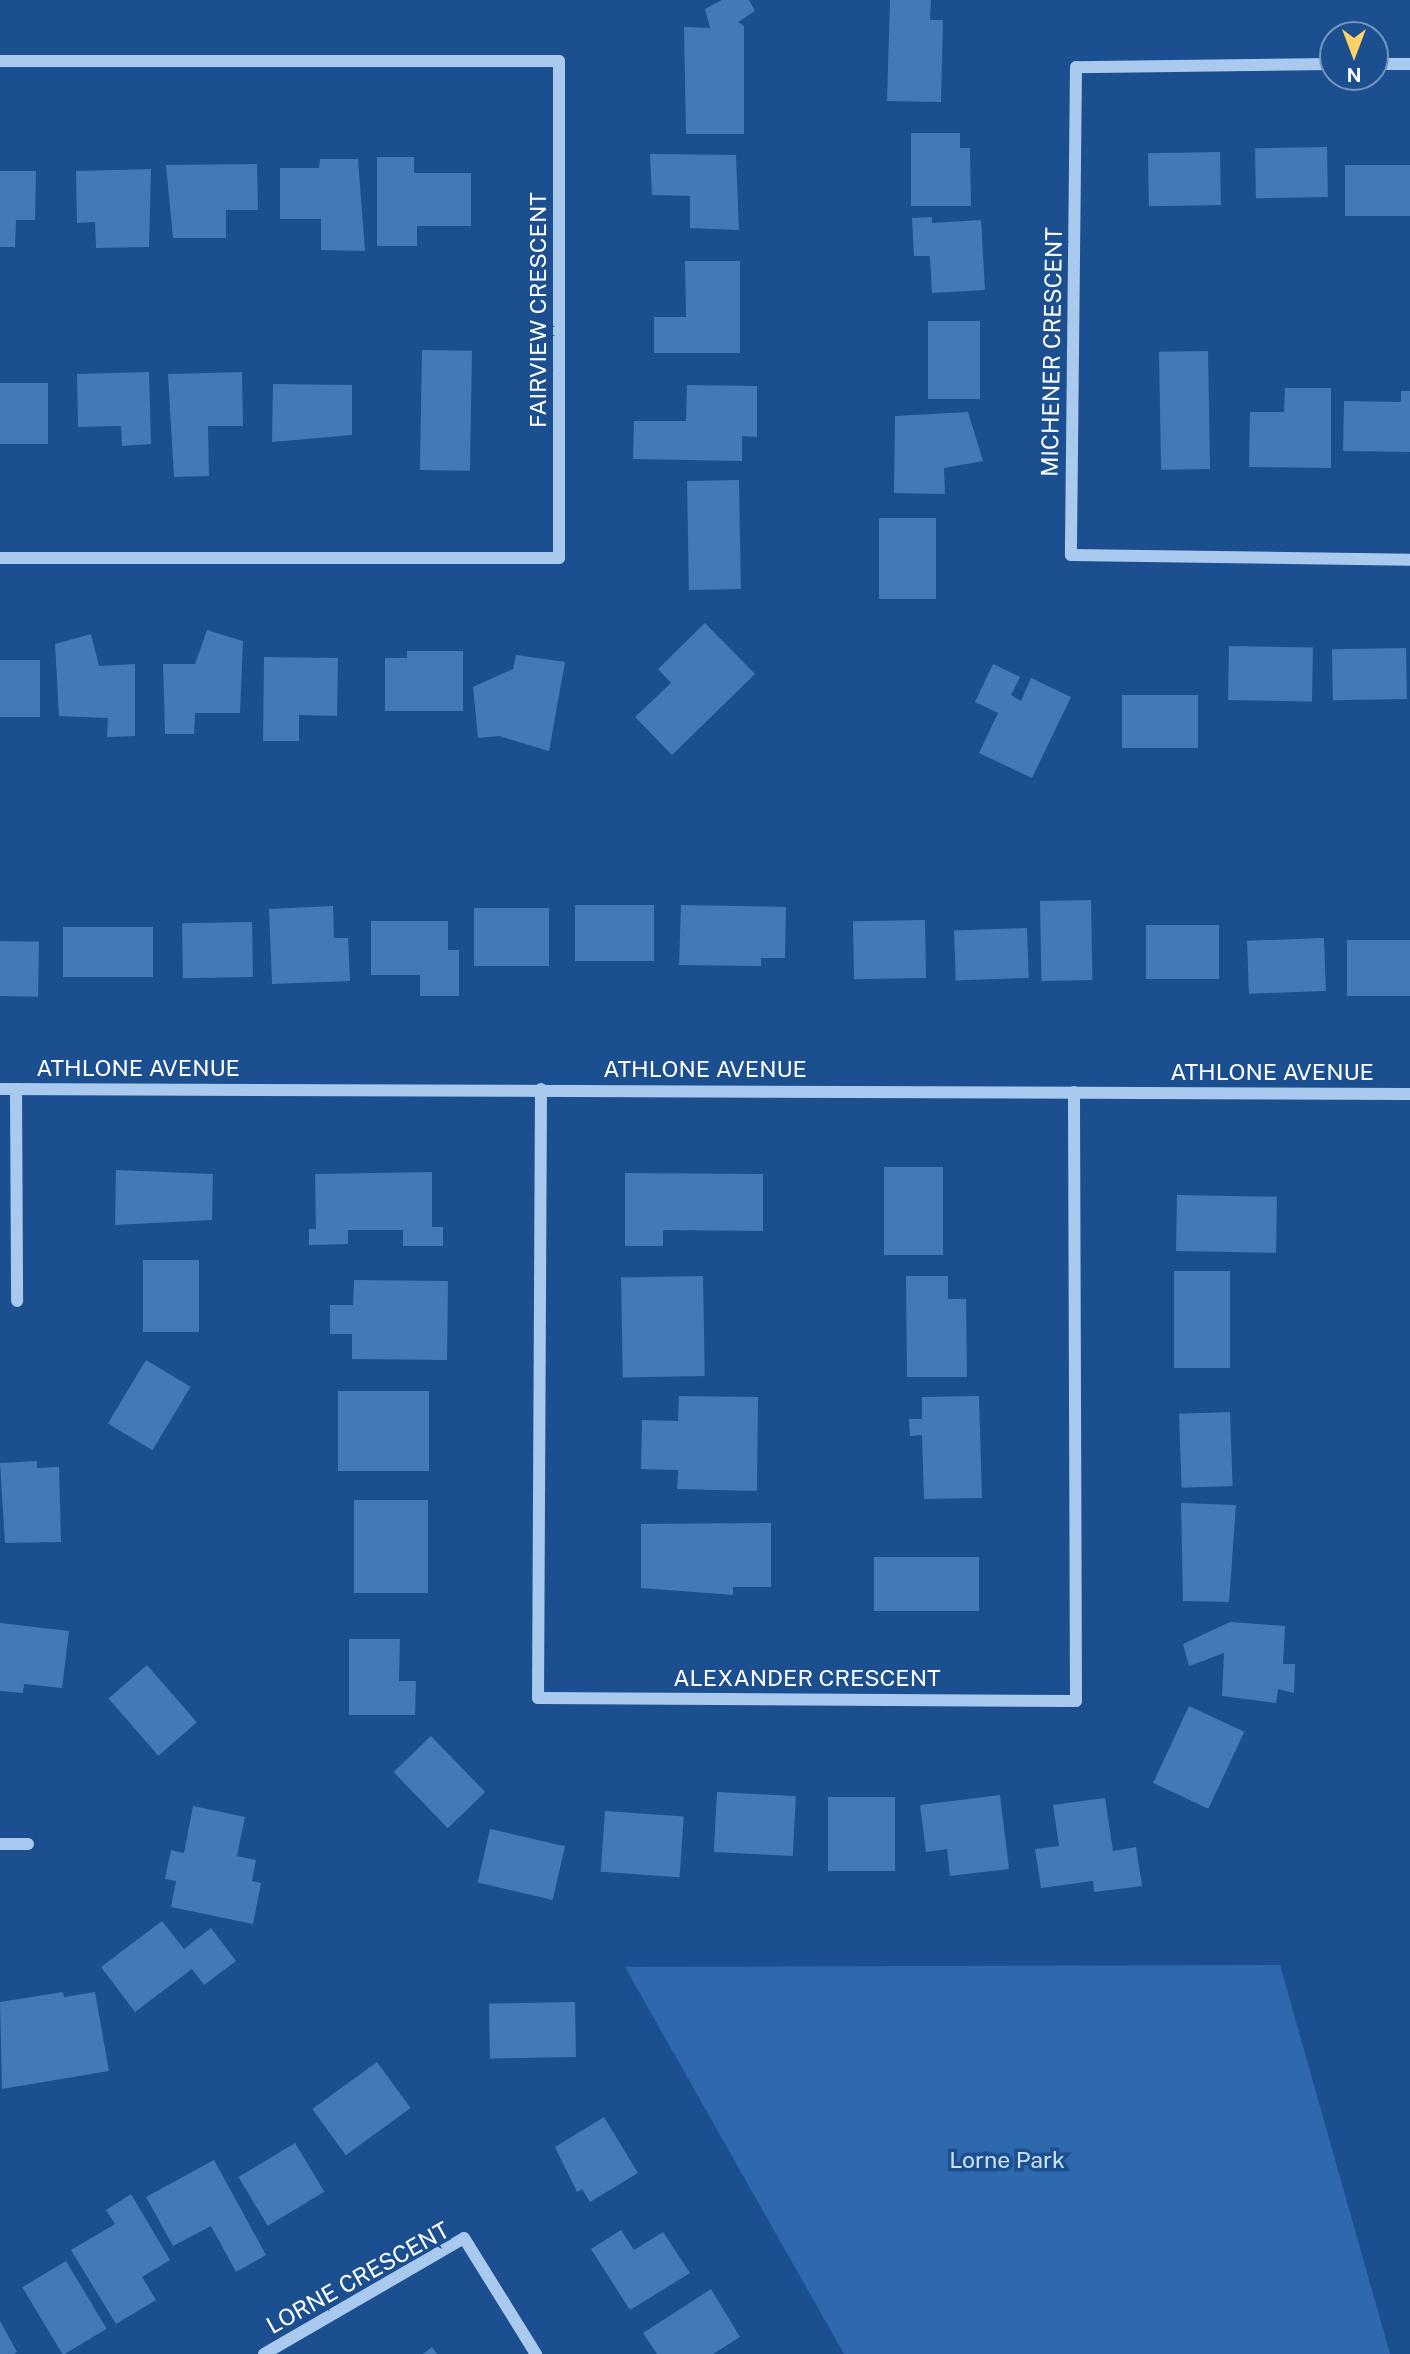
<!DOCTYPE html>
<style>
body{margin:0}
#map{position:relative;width:1410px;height:2354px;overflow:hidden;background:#1b4f8f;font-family:"Public Sans",sans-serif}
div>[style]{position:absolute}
.green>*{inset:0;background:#2e69ad}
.building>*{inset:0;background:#4478b7;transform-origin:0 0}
.minor>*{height:12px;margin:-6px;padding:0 6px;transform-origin:6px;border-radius:6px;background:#a9c9ee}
span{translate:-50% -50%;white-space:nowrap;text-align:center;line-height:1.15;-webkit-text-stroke:7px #1b4f8f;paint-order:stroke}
.street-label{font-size:23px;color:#fff}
.park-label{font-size:23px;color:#cfe3fa}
.north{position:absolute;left:1319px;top:21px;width:70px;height:70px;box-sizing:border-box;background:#1b4f8f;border:2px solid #7695bc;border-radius:50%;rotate:180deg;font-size:19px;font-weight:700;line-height:28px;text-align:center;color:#fff}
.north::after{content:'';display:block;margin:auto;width:24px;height:32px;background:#ffd166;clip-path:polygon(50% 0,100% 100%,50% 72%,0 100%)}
</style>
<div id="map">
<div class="green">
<i style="clip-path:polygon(1280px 1965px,1390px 2354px,844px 2354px,625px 1967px)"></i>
</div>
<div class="building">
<i style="clip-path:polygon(722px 0,749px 0,755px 11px,738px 22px,744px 26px,744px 134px,686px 134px,684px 27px,710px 28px,705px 9px)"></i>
<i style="clip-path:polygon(890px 0,931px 0,930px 20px,943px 20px,941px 102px,887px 101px)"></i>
<i style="clip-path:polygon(911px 133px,960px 133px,960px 148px,970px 148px,971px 206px,911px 206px)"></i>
<i style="left:1327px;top:147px;width:50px;height:72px;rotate:89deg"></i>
<i style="left:1220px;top:152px;width:53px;height:72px;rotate:89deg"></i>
<i style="clip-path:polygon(650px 154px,736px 155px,739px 230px,690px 228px,690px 196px,652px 195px)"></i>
<i style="clip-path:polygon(377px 157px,414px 157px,414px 173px,471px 173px,471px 226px,417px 226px,417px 246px,377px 246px)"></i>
<i style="clip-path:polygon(320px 159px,358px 159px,365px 251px,321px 250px,321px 219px,280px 219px,280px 168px,319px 168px)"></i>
<i style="clip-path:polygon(257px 164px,258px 210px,226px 210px,226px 238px,173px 238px,166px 165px)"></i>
<i style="left:1410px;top:165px;width:51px;height:65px;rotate:90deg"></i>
<i style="clip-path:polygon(151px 169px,149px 247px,96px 248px,95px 222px,77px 223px,76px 171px)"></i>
<i style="clip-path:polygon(0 171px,36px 171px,35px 220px,16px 220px,15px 247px,0 247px)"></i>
<i style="clip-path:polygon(932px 217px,932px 223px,981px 220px,985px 290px,932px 293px,930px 256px,914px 256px,912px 218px)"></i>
<i style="clip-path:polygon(685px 261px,740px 261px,740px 353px,654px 353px,654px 317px,686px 317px)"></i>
<i style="left:928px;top:321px;width:52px;height:78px"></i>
<i style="left:422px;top:350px;width:50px;height:120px;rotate:1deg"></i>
<i style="left:1208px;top:351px;width:118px;height:49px;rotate:89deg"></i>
<i style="clip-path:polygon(149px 372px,151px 444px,122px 446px,121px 426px,78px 427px,77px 374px)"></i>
<i style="clip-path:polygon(242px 372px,243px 426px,208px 426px,209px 476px,174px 477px,168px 374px)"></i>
<i style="left:0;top:383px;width:48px;height:61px"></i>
<i style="clip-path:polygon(273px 384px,352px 385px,352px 435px,272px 442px)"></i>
<i style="clip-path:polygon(687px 385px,757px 386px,757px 437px,742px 436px,742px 461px,633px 459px,634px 421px,686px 421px)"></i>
<i style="clip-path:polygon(1285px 388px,1331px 388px,1331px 468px,1249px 467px,1250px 412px,1284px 412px)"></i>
<i style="clip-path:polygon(1401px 391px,1410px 391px,1410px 452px,1343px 451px,1344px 401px,1401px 402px)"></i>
<i style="clip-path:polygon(968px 412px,983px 461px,944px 468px,945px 494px,894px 493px,895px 416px)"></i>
<i style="left:739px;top:480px;width:109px;height:52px;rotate:89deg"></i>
<i style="left:879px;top:518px;width:57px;height:81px"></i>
<i style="clip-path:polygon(705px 623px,755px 674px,672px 755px,635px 717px,671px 683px,658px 669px)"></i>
<i style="clip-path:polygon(207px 630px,243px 641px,240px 713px,195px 713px,194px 734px,165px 734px,163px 664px,195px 664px)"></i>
<i style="clip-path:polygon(91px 634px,99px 666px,135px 664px,135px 736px,107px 737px,108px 718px,59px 716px,55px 644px)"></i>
<i style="left:1229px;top:646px;width:84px;height:54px;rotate:1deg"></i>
<i style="left:1406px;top:648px;width:51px;height:74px;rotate:89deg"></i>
<i style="clip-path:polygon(407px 651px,463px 651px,463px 711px,385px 711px,385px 658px,407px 658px)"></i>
<i style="clip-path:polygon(516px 655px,565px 662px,549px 751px,499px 736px,478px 738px,473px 687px,513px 669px)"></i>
<i style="clip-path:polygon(264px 657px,338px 658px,337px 716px,299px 715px,299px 741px,263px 741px)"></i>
<i style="left:0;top:660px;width:40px;height:57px"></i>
<i style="clip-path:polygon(993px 664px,1020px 677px,1011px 695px,1021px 701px,1031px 678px,1071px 697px,1032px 778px,979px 753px,998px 713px,975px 702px)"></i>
<i style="left:1198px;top:695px;width:53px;height:76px;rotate:90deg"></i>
<i style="left:1091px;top:900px;width:80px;height:51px;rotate:89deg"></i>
<i style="left:575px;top:905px;width:79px;height:56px"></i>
<i style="clip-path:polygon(681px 905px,786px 907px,785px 958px,761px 958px,761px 966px,679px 965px)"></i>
<i style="clip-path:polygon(333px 906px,334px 938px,348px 938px,350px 981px,272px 984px,269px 909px)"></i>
<i style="left:474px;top:908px;width:75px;height:58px"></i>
<i style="left:925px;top:920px;width:58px;height:72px;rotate:89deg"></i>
<i style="clip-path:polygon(371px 921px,448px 921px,448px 950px,459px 950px,459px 996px,420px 996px,420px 975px,371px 975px)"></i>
<i style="left:252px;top:922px;width:55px;height:70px;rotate:89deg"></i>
<i style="left:1219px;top:925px;width:54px;height:73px;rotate:90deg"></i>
<i style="left:153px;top:927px;width:50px;height:90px;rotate:90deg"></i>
<i style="left:1027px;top:928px;width:50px;height:73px;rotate:88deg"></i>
<i style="left:1324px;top:938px;width:53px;height:77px;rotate:88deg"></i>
<i style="left:1347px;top:940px;width:63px;height:56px"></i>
<i style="left:0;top:941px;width:39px;height:55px;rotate:1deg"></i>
<i style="left:884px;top:1167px;width:59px;height:88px"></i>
<i style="clip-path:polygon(116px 1170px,213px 1174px,212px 1220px,115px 1225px)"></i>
<i style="clip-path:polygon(432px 1172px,432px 1227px,443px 1227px,443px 1246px,403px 1246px,403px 1230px,348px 1230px,348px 1244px,309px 1245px,309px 1229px,316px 1229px,315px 1174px)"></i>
<i style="clip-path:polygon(625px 1173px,763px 1174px,763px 1231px,663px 1230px,663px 1246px,625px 1246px)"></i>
<i style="left:1177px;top:1195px;width:100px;height:56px;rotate:1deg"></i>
<i style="left:143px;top:1260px;width:56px;height:72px"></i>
<i style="left:1174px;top:1271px;width:56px;height:97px"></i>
<i style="left:703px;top:1276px;width:100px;height:82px;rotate:89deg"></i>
<i style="clip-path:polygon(906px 1276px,948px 1276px,948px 1299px,966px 1299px,967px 1377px,907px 1377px)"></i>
<i style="clip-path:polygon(354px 1280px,448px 1281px,447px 1360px,352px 1359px,352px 1334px,330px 1334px,330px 1305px,353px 1305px)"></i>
<i style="left:146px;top:1360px;width:52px;height:74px;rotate:31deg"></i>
<i style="left:429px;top:1391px;width:80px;height:91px;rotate:90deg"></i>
<i style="clip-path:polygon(679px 1396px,758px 1397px,757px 1491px,677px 1489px,678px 1470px,641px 1469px,642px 1420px,678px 1421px)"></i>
<i style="clip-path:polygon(979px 1396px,982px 1498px,924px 1499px,922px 1435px,910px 1436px,909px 1419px,922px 1419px,922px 1397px)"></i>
<i style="left:1230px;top:1412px;width:74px;height:51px;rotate:88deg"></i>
<i style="clip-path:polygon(37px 1461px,37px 1468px,59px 1467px,61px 1542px,5px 1543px,0 1463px)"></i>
<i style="left:428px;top:1500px;width:93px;height:74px;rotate:90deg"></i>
<i style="clip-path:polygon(1181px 1503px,1236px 1505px,1229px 1602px,1183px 1601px)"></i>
<i style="clip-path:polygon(771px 1523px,771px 1587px,733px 1587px,733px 1595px,641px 1588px,641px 1524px)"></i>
<i style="left:874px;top:1557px;width:105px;height:54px"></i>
<i style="clip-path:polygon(1230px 1622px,1285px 1626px,1283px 1664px,1295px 1664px,1294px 1693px,1278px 1689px,1276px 1703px,1222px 1696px,1224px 1653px,1189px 1666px,1183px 1644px)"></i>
<i style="clip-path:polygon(0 1623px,69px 1631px,62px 1688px,24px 1684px,23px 1693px,0 1691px)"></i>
<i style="clip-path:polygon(349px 1639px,400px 1639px,399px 1681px,416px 1681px,415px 1715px,349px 1715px)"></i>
<i style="left:147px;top:1665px;width:76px;height:51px;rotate:49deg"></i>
<i style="left:1189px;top:1706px;width:61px;height:85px;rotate:25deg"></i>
<i style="left:431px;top:1736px;width:78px;height:52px;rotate:46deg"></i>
<i style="left:717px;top:1792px;width:79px;height:60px;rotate:3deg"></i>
<i style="clip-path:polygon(1000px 1795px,1009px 1869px,950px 1876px,947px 1849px,926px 1852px,920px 1805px)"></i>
<i style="left:828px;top:1797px;width:67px;height:74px"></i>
<i style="clip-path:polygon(1105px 1798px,1113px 1851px,1136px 1847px,1142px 1886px,1094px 1892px,1093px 1881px,1041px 1888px,1035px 1849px,1059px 1846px,1053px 1805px)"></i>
<i style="clip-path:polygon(193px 1806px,245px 1817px,237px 1856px,256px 1860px,252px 1881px,261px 1883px,253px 1924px,171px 1907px,176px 1881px,165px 1879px,171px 1850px,184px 1853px)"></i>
<i style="left:605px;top:1811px;width:79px;height:61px;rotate:4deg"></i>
<i style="left:490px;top:1829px;width:77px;height:55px;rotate:13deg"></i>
<i style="clip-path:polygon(162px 1921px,184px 1949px,211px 1928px,236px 1961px,204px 1985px,192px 1969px,135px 2012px,101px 1967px)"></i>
<i style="clip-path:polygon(63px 1992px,64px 1997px,95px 1992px,109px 2071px,2px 2089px,0 2002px)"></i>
<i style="left:575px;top:2002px;width:55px;height:86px;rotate:89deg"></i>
<i style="left:377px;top:2062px;width:57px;height:80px;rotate:54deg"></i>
<i style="clip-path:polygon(604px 2117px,638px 2173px,590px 2202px,582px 2189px,577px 2192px,555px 2147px)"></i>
<i style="left:295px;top:2143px;width:57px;height:66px;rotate:59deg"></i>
<i style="clip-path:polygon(214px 2160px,266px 2255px,236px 2272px,211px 2226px,173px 2246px,146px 2197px)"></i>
<i style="clip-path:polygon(131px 2194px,170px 2260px,142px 2277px,156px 2300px,116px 2324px,71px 2250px,115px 2224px,106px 2210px)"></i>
<i style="clip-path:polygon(621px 2230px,634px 2250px,663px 2232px,690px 2273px,630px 2310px,591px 2249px)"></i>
<i style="left:66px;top:2261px;width:79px;height:51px;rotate:59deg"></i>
<i style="clip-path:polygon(711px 2289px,740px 2337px,713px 2354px,657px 2354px,643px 2333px)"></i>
<i style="clip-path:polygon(0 2321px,17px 2352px,14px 2354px,0 2354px)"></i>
<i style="clip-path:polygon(432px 2347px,437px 2354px,423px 2354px)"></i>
</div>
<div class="minor">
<i style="left:0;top:61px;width:559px"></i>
<i style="left:559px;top:61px;width:497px;rotate:90deg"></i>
<i style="left:559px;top:558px;width:559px;rotate:180deg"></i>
<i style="left:1333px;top:64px;width:257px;rotate:179.3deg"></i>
<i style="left:1076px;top:67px;width:488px;rotate:90.6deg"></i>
<i style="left:1071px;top:555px;width:339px;rotate:0.8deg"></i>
<i style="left:1375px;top:64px;width:35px"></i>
<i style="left:0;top:1089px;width:1410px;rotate:0.2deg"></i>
<i style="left:16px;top:1089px;width:212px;rotate:89.7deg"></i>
<i style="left:541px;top:1089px;width:609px;rotate:90.28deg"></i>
<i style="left:538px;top:1698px;width:538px;rotate:0.32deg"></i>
<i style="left:1076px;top:1701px;width:609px;rotate:-90.19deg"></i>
<i style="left:0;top:1844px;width:28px"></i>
<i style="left:264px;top:2354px;width:231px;rotate:-30.1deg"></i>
<i style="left:464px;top:2238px;width:137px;rotate:58.2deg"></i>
</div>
<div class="street-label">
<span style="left:538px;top:310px;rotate:-90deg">FAIRVIEW CRESCENT</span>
<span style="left:1052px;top:352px;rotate:-89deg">MICHENER CRESCENT</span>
<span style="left:138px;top:1068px">ATHLONE AVENUE</span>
<span style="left:705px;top:1069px">ATHLONE AVENUE</span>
<span style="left:1272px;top:1072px">ATHLONE AVENUE</span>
<span style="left:807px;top:1678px">ALEXANDER CRESCENT</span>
<span style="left:358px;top:2278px;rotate:-29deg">LORNE CRESCENT</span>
</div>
<div class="park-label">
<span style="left:1007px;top:2160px">Lorne Park</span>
</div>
<div class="north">N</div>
</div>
